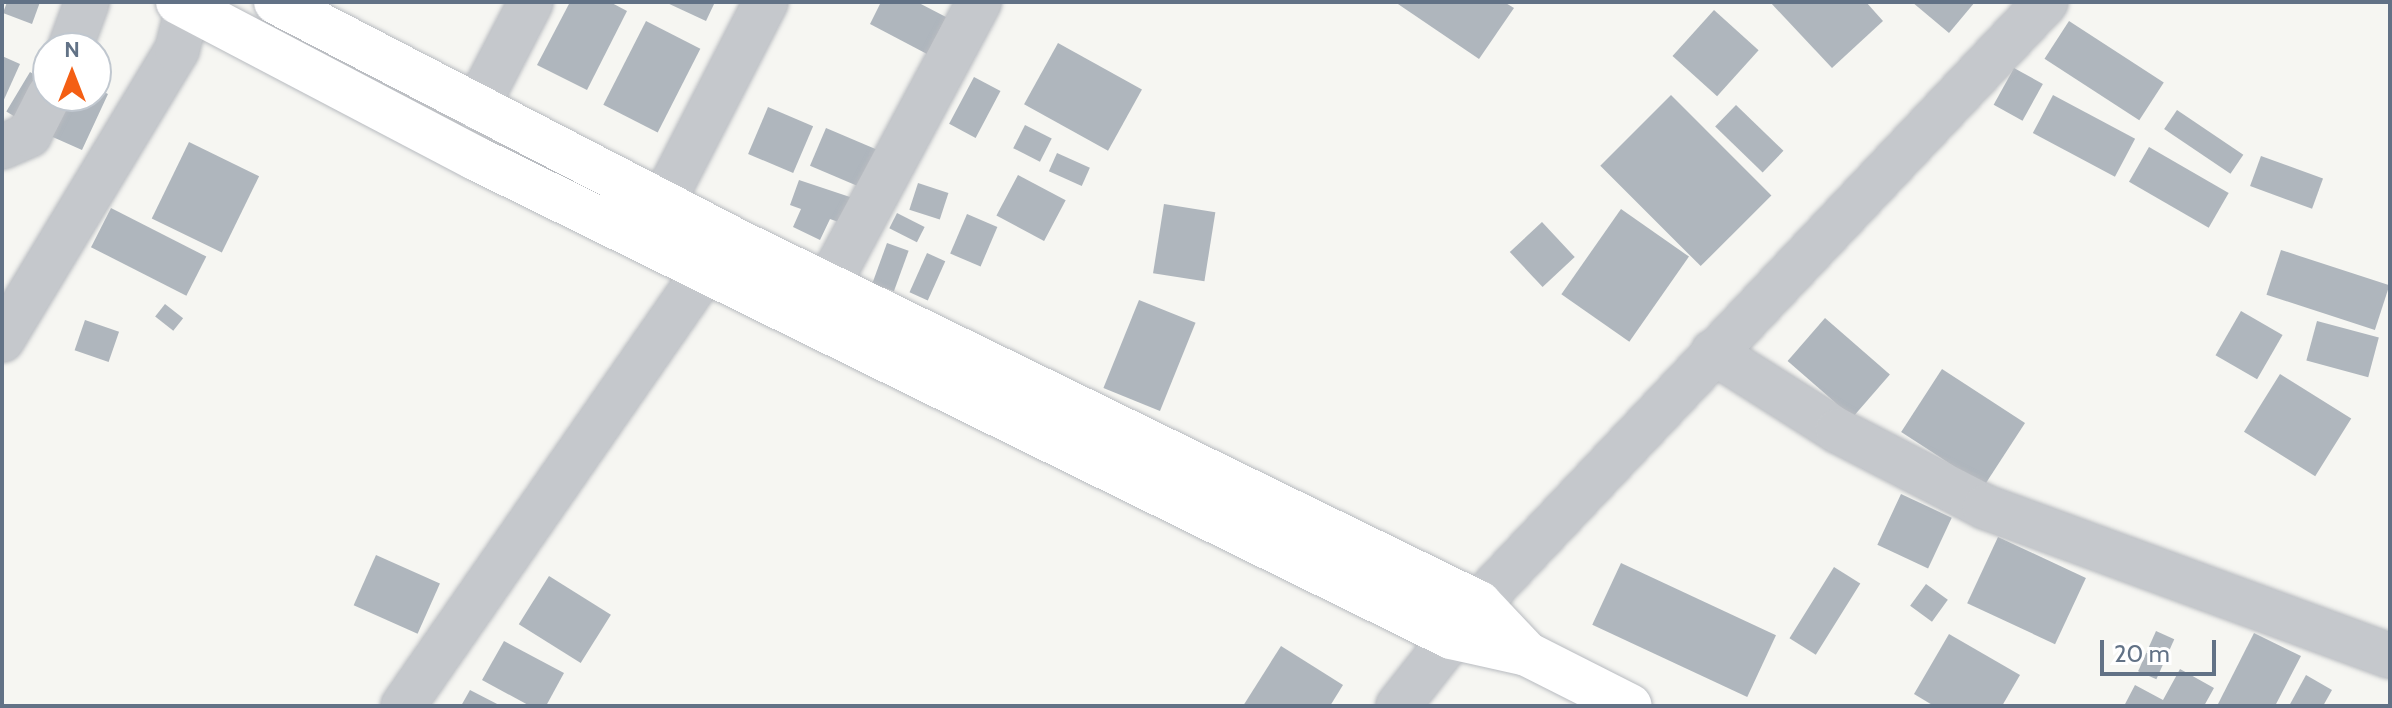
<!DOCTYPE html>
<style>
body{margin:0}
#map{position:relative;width:2392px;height:708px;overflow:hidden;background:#f6f6f2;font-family:Cabin,sans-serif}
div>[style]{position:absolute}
.building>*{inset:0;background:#afb6bd;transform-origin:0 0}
.roads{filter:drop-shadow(0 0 2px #b8bbc0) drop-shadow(0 0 2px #b8bbc0)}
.minor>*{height:44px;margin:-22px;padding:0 22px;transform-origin:22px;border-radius:22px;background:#c5c8cc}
.major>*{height:44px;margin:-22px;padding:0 22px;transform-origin:22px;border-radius:22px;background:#fff}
span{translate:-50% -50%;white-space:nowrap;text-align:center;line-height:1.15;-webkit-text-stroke:8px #fff;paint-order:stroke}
.frame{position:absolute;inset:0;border:4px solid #627286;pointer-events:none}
.north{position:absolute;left:32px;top:32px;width:80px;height:80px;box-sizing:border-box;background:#fff;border:2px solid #c0c7cf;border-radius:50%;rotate:0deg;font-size:22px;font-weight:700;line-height:32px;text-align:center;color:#627286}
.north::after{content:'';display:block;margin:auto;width:28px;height:36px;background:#f45f14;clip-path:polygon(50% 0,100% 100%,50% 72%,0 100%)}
.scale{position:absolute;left:2100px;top:640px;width:116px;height:36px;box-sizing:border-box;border:4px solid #627286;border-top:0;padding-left:10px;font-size:24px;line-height:28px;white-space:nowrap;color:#627286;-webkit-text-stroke:6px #fff;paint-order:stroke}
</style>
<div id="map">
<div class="building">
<i style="clip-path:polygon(7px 2px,40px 2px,32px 24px,3px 13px)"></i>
<i style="clip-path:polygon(570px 2px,610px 2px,627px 11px,587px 90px,537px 65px)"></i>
<i style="clip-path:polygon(665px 2px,715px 2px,706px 21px)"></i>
<i style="clip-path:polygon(881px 2px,917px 2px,946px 17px,927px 54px,870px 24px)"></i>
<i style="clip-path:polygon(1395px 2px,1504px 2px,1514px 8px,1479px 59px)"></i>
<i style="clip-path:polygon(1770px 2px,1866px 2px,1883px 21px,1832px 68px)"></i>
<i style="clip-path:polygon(1912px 2px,1975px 2px,1949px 33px)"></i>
<i style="left:1714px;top:10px;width:60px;height:62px;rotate:42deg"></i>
<i style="left:646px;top:21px;width:61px;height:94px;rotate:27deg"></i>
<i style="left:2069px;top:21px;width:113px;height:45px;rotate:33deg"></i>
<i style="left:1058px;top:43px;width:96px;height:70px;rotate:29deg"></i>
<i style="clip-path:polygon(2px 56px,20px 64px,2px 104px)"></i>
<i style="left:2014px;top:68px;width:33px;height:42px;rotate:29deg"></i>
<i style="left:30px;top:72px;width:17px;height:46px;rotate:31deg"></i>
<i style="left:974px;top:77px;width:30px;height:53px;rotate:28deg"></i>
<i style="clip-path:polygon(96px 88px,108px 94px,82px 150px,46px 134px,64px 96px,96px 96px)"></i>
<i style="left:1671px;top:95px;width:142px;height:100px;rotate:45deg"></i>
<i style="left:2053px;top:95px;width:93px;height:43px;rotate:28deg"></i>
<i style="left:1736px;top:105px;width:66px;height:30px;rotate:44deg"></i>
<i style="left:768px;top:107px;width:49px;height:51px;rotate:23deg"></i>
<i style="left:2177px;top:110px;width:80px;height:23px;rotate:34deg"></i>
<i style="left:1025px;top:125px;width:30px;height:26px;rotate:27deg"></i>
<i style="left:826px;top:128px;width:62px;height:41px;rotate:23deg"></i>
<i style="left:189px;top:142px;width:78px;height:85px;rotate:26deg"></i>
<i style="left:2149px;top:147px;width:92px;height:40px;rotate:30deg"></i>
<i style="left:1057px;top:153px;width:36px;height:20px;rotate:24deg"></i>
<i style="left:2261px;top:156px;width:66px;height:32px;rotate:20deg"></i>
<i style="left:1018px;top:175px;width:54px;height:46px;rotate:28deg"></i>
<i style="clip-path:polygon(799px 180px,856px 199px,847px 225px,830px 219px,820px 240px,793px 227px,801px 209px,790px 205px)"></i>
<i style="left:918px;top:183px;width:32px;height:28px;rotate:18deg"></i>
<i style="left:1164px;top:204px;width:52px;height:70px;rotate:9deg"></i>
<i style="left:111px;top:208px;width:107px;height:44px;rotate:27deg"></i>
<i style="left:1621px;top:209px;width:83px;height:104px;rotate:35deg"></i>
<i style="left:897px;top:213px;width:31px;height:17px;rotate:27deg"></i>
<i style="left:967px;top:214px;width:33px;height:43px;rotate:23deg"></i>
<i style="left:1542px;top:222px;width:48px;height:44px;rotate:47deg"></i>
<i style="left:887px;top:243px;width:23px;height:43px;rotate:20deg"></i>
<i style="left:2281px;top:250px;width:114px;height:47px;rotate:18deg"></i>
<i style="left:927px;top:253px;width:20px;height:43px;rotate:24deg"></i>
<i style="left:1139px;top:300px;width:61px;height:95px;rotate:22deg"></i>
<i style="left:165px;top:304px;width:23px;height:16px;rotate:38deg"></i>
<i style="left:2241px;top:311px;width:48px;height:51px;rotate:30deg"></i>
<i style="left:1825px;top:318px;width:86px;height:57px;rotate:41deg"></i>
<i style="left:85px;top:320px;width:36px;height:32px;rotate:19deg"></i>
<i style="left:2317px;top:321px;width:64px;height:41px;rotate:15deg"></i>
<i style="left:1942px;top:369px;width:99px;height:75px;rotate:33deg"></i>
<i style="left:2280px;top:374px;width:84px;height:68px;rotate:32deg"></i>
<i style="left:1901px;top:494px;width:56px;height:56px;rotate:25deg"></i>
<i style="left:1998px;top:537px;width:97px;height:73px;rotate:25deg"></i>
<i style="left:376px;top:555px;width:70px;height:55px;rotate:24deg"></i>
<i style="left:1621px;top:563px;width:171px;height:68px;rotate:25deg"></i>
<i style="left:1834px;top:567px;width:31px;height:84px;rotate:32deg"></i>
<i style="left:549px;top:576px;width:73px;height:57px;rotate:32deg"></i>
<i style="left:1926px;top:584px;width:27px;height:27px;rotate:36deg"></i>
<i style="left:2156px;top:631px;width:20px;height:44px;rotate:24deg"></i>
<i style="clip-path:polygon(2254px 633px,2301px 656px,2275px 706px,2217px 706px)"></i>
<i style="clip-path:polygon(1949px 634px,2020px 675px,2002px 706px,1934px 706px,1914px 694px)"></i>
<i style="clip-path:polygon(504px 641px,564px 673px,546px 706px,530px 706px,482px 680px)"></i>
<i style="clip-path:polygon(1281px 646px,1343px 685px,1330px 706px,1243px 706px)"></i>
<i style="clip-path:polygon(2180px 669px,2214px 688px,2204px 706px,2124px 706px,2135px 685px,2163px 700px)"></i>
<i style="clip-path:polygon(2306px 675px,2332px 690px,2323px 706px,2289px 706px)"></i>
<i style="clip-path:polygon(470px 690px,501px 706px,461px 706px)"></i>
</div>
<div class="roads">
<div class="minor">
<i style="left:70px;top:48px;width:49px;rotate:-69.7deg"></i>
<i style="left:476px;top:108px;width:119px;rotate:-62.6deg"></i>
<i style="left:2px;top:147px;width:30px;rotate:-24deg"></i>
<i style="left:29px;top:135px;width:44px;rotate:-62.9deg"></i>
<i style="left:663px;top:202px;width:225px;rotate:-62.8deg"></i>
<i style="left:828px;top:285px;width:321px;rotate:-61.9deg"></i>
<i style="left:2px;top:340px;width:339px;rotate:-58.9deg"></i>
<i style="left:177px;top:50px;width:49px;rotate:-76deg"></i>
<i style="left:1713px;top:352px;width:148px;rotate:32.3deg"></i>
<i style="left:1838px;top:431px;width:165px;rotate:27.3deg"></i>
<i style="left:1985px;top:507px;width:432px;rotate:20.2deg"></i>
<i style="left:403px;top:706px;width:530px;rotate:-55.23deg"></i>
<i style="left:1398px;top:706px;width:131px;rotate:-51.8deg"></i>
<i style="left:1479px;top:603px;width:826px;rotate:-46.67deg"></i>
</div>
<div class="major">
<i style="left:178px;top:2px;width:335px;rotate:27.7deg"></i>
<i style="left:475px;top:158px;width:1087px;rotate:26.14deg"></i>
<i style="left:1451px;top:637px;width:78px;rotate:12.6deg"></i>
<i style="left:1527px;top:654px;width:115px;rotate:26.8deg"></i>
<i style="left:276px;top:2px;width:519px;rotate:27.4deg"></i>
<i style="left:737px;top:241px;width:826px;rotate:26.01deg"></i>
<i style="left:1479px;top:603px;width:70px;rotate:46.7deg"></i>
</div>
</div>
<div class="frame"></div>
<div class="north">N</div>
<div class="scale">20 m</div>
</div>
